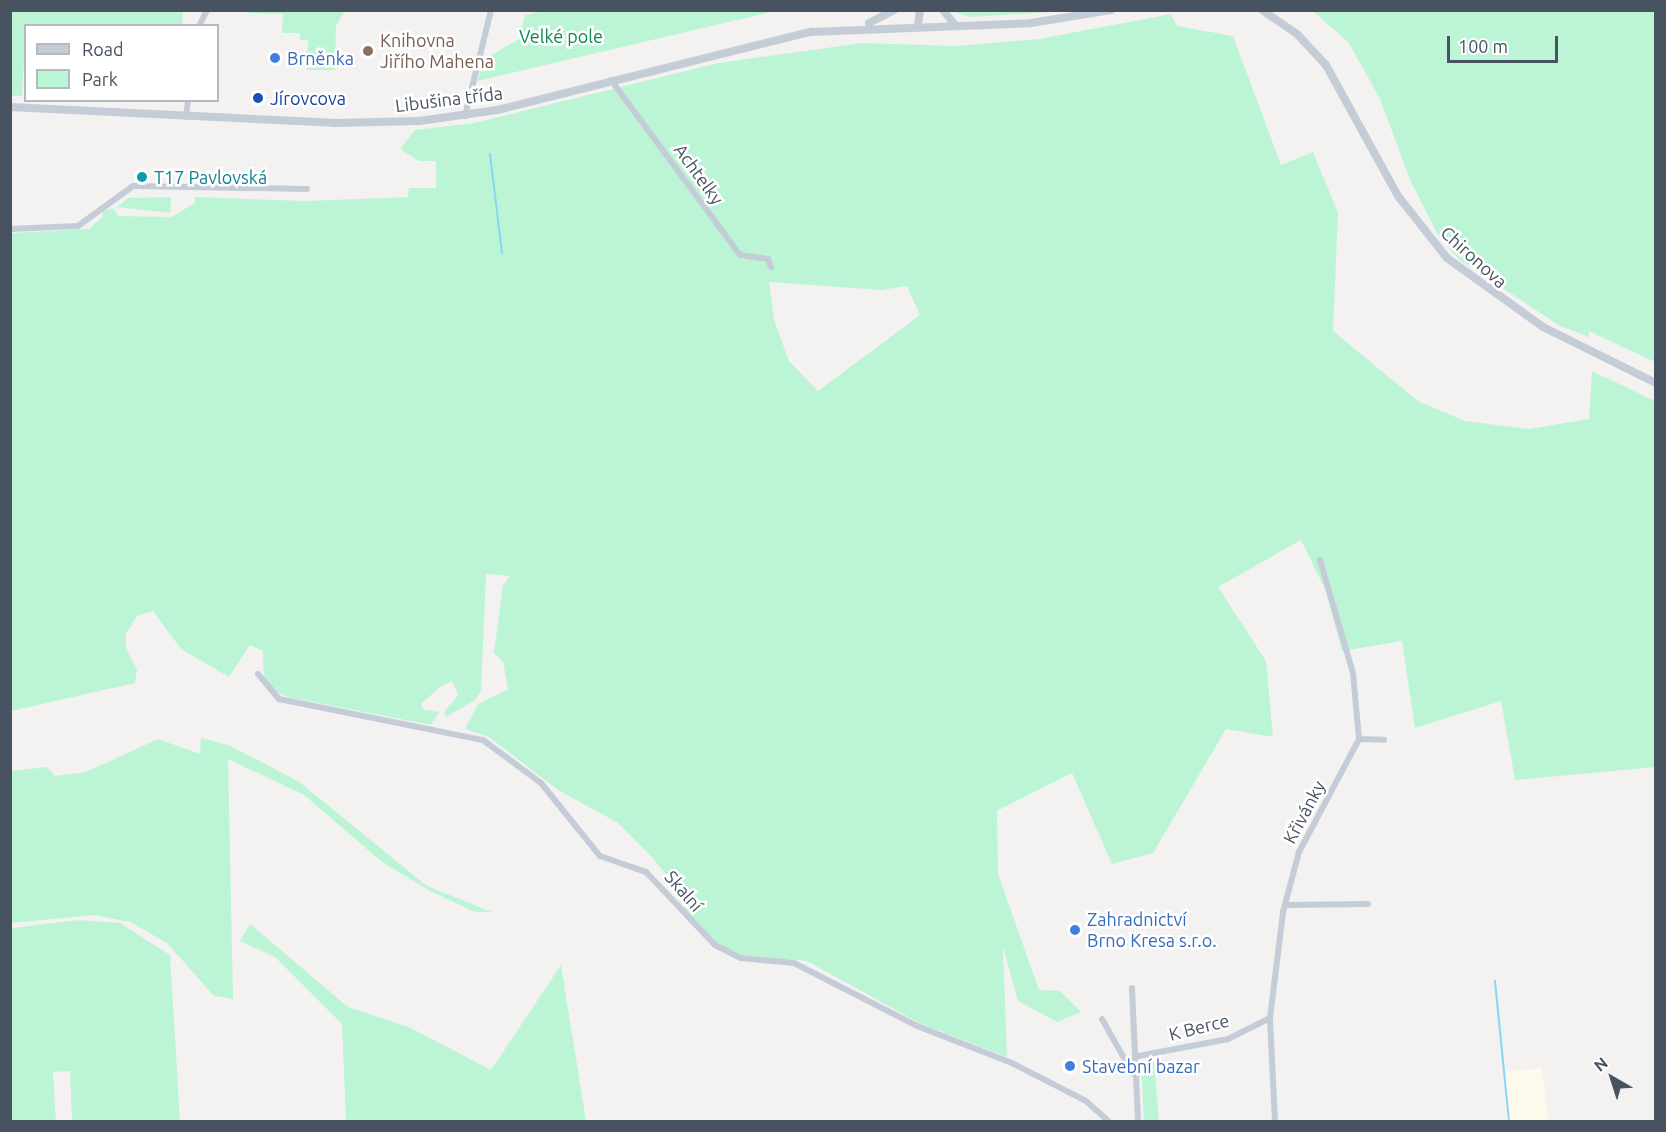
<!DOCTYPE html>
<meta charset="utf-8">
<style>
body{margin:0}
#map{position:relative;width:1666px;height:1132px;overflow:hidden;background:#f4f1f1;font-family:Ubuntu,sans-serif}
div>[style]{position:absolute}
.commercial>*{inset:0;background:#fefaeb}
.green>*{inset:0;background:#bcf5d6}
.stream>*{height:2px;margin:-1px;padding:0 1px;transform-origin:1px;border-radius:1px;background:#84d7f7}
.minor>*{height:6px;margin:-3px;padding:0 3px;transform-origin:3px;border-radius:3px;background:#c4ccd7}
.tertiary>*{height:8px;margin:-4px;padding:0 4px;transform-origin:4px;border-radius:4px;background:#c4ccd7}
.dots>*{width:16px;height:16px;translate:-50% -50%;box-sizing:border-box;border:3px solid #fff;border-radius:50%}
span{translate:-50% -50%;white-space:nowrap;text-align:center;line-height:1.15;-webkit-text-stroke:5px #fff;paint-order:stroke}
.park-label{font-size:18px;color:#0c8852}
.education-label{font-size:18px;color:#785e54}
.left{translate:0 -50%;text-align:left}
.shop-label{font-size:18px;color:#366cbe}
.transit-label{font-size:18px;color:#164399}
.street-label{font-size:18px;color:#475361}
.culture-label{font-size:18px;color:#0d838f}
.frame{position:absolute;inset:0;border:12px solid #475361;pointer-events:none}
.legend{position:absolute;left:24px;top:24px;width:195px;height:78px;box-sizing:border-box;background:#fff;border:2px solid #b5bac0;margin:0;padding:8px 10px;list-style:none;font-size:18px;color:#475361}
.legend li{display:flex;align-items:center;gap:12px;height:30px}
.legend b{width:30px;border:2px solid #b5bac0}
.north{position:absolute;left:1582px;top:1048px;width:60px;height:60px;-webkit-text-stroke:4px #fff;paint-order:stroke;rotate:321deg;font-size:16px;font-weight:700;line-height:24px;text-align:center;color:#475361}
.north::after{content:'';display:block;margin:auto;width:21px;height:27px;background:#475361;clip-path:polygon(50% 0,100% 100%,50% 72%,0 100%)}
.scale{position:absolute;left:1447px;top:36px;width:111px;height:27px;box-sizing:border-box;border:3px solid #475361;border-top:0;padding-left:8px;font-size:18px;line-height:21px;white-space:nowrap;color:#475361;-webkit-text-stroke:4px #fff;paint-order:stroke}
</style>
<div id="map">
<div class="commercial">
<i style="clip-path:polygon(1542px 1068px,1548px 1121px,1593px 1121px,1507px 1121px,1503px 1072px)"></i>
</div>
<div class="green">
<i style="clip-path:polygon(252px 10px,438px 10px,438px 11px,344px 12px,336px 26px,335px 70px,307px 70px,308px 40px,300px 40px,300px 33px,282px 33px,283px 14px,248px 13px)"></i>
<i style="clip-path:polygon(549px 10px,776px 10px,776px 11px,477px 81px,485px 59px,519px 39px,525px 15px)"></i>
<i style="clip-path:polygon(10px 11px,183px 11px,182px 25px,26px 26px,22px 96px,11px 96px)"></i>
<i style="clip-path:polygon(951px 11px,1066px 11px,971px 17px)"></i>
<i style="clip-path:polygon(1313px 11px,1655px 11px,1655px 362px,1589px 331px,1589px 337px,1560px 326px,1460px 260px,1445px 244px,1453px 246px,1453px 239px,1438px 235px,1411px 182px,1380px 99px,1349px 43px)"></i>
<i style="clip-path:polygon(evenodd,1171px 14px,1177px 26px,1233px 36px,1281px 165px,1313px 152px,1338px 213px,1333px 331px,1418px 401px,1465px 421px,1529px 429px,1589px 419px,1592px 371px,1655px 401px,1655px 767px,1515px 780px,1501px 701px,1415px 728px,1402px 641px,1342px 651px,1325px 589px,1301px 540px,1218px 587px,1266px 661px,1273px 737px,1226px 729px,1153px 853px,1112px 864px,1072px 773px,997px 811px,998px 874px,1039px 990px,1060px 991px,1081px 1012px,1057px 1022px,1018px 1001px,1003px 947px,1007px 1057px,921px 1024px,807px 961px,738px 955px,722px 948px,683px 908px,689px 902px,649px 854px,618px 823px,558px 790px,489px 737px,465px 729px,478px 704px,508px 689px,503px 662px,494px 653px,503px 585px,510px 576px,486px 574px,481px 690px,475px 700px,446px 717px,444px 712px,458px 695px,452px 681px,440px 687px,421px 704px,424px 710px,439px 712px,431px 725px,287px 697px,264px 685px,263px 651px,250px 645px,229px 677px,181px 649px,153px 611px,137px 616px,126px 634px,126px 649px,137px 670px,135px 683px,11px 711px,11px 233px,89px 229px,103px 217px,102px 211px,113px 208px,118px 216px,171px 217px,195px 203px,195px 197px,306px 201px,408px 197px,409px 188px,436px 188px,436px 161px,419px 161px,400px 149px,415px 130px,475px 123px,718px 63px,862px 43px,955px 46px,1039px 39px,1171px 14px,769px 282px,881px 290px,907px 286px,920px 315px,818px 391px,789px 361px,774px 320px,769px 282px)"></i>
<i style="clip-path:polygon(171px 197px,170px 213px,117px 207px,128px 198px)"></i>
<i style="clip-path:polygon(201px 738px,228px 745px,298px 781px,427px 886px,492px 912px,475px 912px,430px 891px,382px 862px,304px 795px,228px 759px,233px 999px,214px 996px,167px 943px,130px 922px,94px 915px,11px 923px,11px 771px,47px 767px,55px 776px,86px 772px,158px 739px,200px 754px)"></i>
<i style="clip-path:polygon(79px 920px,120px 923px,170px 955px,180px 1121px,72px 1121px,70px 1071px,53px 1072px,56px 1121px,11px 1121px,11px 928px)"></i>
<i style="clip-path:polygon(250px 924px,348px 1007px,411px 1028px,491px 1070px,561px 965px,586px 1121px,346px 1121px,342px 1024px,275px 957px,240px 941px)"></i>
<i style="clip-path:polygon(1154px 1059px,1159px 1121px,1144px 1121px,1141px 1063px)"></i>
</div>
<div class="stream">
<i style="left:490px;top:154px;width:100px;rotate:83.1deg"></i>
<i style="left:1495px;top:981px;width:142px;rotate:84.3deg"></i>
</div>
<div class="minor">
<i style="left:199px;top:26px;width:18px;rotate:-63deg"></i>
<i style="left:611px;top:80px;width:217px;rotate:53.6deg"></i>
<i style="left:740px;top:255px;width:28px;rotate:8deg"></i>
<i style="left:768px;top:259px;width:9px;rotate:69deg"></i>
<i style="left:465px;top:116px;width:109px;rotate:-76.2deg"></i>
<i style="left:186px;top:117px;width:17px;rotate:-83deg"></i>
<i style="left:10px;top:229px;width:68px;rotate:-2.5deg"></i>
<i style="left:78px;top:226px;width:68px;rotate:-36deg"></i>
<i style="left:133px;top:186px;width:174px;rotate:1deg"></i>
<i style="left:258px;top:674px;width:33px;rotate:50deg"></i>
<i style="left:279px;top:699px;width:208px;rotate:11.4deg"></i>
<i style="left:483px;top:740px;width:72px;rotate:36.6deg"></i>
<i style="left:541px;top:783px;width:94px;rotate:51.1deg"></i>
<i style="left:600px;top:856px;width:49px;rotate:19.2deg"></i>
<i style="left:646px;top:872px;width:100px;rotate:46.6deg"></i>
<i style="left:715px;top:945px;width:29px;rotate:27deg"></i>
<i style="left:741px;top:958px;width:53px;rotate:5.4deg"></i>
<i style="left:794px;top:963px;width:138px;rotate:27.1deg"></i>
<i style="left:917px;top:1026px;width:102px;rotate:21.3deg"></i>
<i style="left:1012px;top:1063px;width:83px;rotate:27.2deg"></i>
<i style="left:1086px;top:1101px;width:31px;rotate:42deg"></i>
<i style="left:1359px;top:739px;width:25px;rotate:2deg"></i>
<i style="left:1285px;top:905px;width:83px;rotate:-0.7deg"></i>
<i style="left:1132px;top:988px;width:134px;rotate:87.4deg"></i>
<i style="left:1102px;top:1019px;width:63px;rotate:60.6deg"></i>
<i style="left:1133px;top:1057px;width:97px;rotate:-10.7deg"></i>
<i style="left:1228px;top:1039px;width:47px;rotate:-26.6deg"></i>
<i style="left:1275px;top:1122px;width:104px;rotate:-92.8deg"></i>
<i style="left:1270px;top:1018px;width:107px;rotate:-83deg"></i>
<i style="left:1283px;top:912px;width:62px;rotate:-75.1deg"></i>
<i style="left:1299px;top:852px;width:128px;rotate:-62deg"></i>
<i style="left:1359px;top:739px;width:66px;rotate:-95.2deg"></i>
<i style="left:1353px;top:673px;width:118px;rotate:-106.3deg"></i>
</div>
<div class="tertiary">
<i style="left:943px;top:10px;width:19px;rotate:51deg"></i>
<i style="left:1262px;top:10px;width:42px;rotate:34.4deg"></i>
<i style="left:1297px;top:34px;width:42px;rotate:46.9deg"></i>
<i style="left:1326px;top:65px;width:149px;rotate:61.2deg"></i>
<i style="left:1398px;top:196px;width:79px;rotate:51.7deg"></i>
<i style="left:1447px;top:258px;width:118px;rotate:35.7deg"></i>
<i style="left:1543px;top:327px;width:126px;rotate:26.4deg"></i>
<i style="left:869px;top:23px;width:28px;rotate:-27deg"></i>
<i style="left:918px;top:24px;width:14px;rotate:-82deg"></i>
<i style="left:10px;top:107px;width:324px;rotate:2.8deg"></i>
<i style="left:334px;top:123px;width:85px;rotate:-1.3deg"></i>
<i style="left:419px;top:121px;width:79px;rotate:-8deg"></i>
<i style="left:497px;top:110px;width:324px;rotate:-14deg"></i>
<i style="left:811px;top:32px;width:220px;rotate:-2.3deg"></i>
<i style="left:1031px;top:23px;width:81px;rotate:-9.2deg"></i>
</div>
<div class="dots">
<i style="left:368px;top:51px;background:#8d6e63"></i>
<i style="left:275px;top:58px;background:#3f7fe0"></i>
<i style="left:258px;top:98px;background:#1a4fb4"></i>
<i style="left:142px;top:177px;background:#0f9aa8"></i>
<i style="left:1075px;top:930px;background:#3f7fe0"></i>
<i style="left:1070px;top:1066px;background:#3f7fe0"></i>
</div>
<div class="park-label">
<span style="left:561px;top:36px">Velké pole</span>
</div>
<div class="education-label">
<span class="left" style="left:380px;top:51px">Knihovna<br>Jiřího Mahena</span>
</div>
<div class="shop-label">
<span class="left" style="left:287px;top:58px">Brněnka</span>
<span class="left" style="left:1087px;top:930px">Zahradnictví<br>Brno Kresa s.r.o.</span>
<span class="left" style="left:1082px;top:1066px">Stavební bazar</span>
</div>
<div class="transit-label">
<span class="left" style="left:270px;top:98px">Jírovcova</span>
</div>
<div class="street-label">
<span style="left:449px;top:99px;rotate:-7deg">Libušina třída</span>
<span style="left:699px;top:174px;rotate:54deg">Achtelky</span>
<span style="left:1474px;top:257px;rotate:42deg">Chironova</span>
<span style="left:1304px;top:812px;rotate:-62deg">Křivánky</span>
<span style="left:684px;top:891px;rotate:49deg">Skalní</span>
<span style="left:1199px;top:1027px;rotate:-14deg">K Berce</span>
</div>
<div class="culture-label">
<span class="left" style="left:154px;top:177px">T17 Pavlovská</span>
</div>
<div class="frame"></div>
<ul class="legend">
<li><b style="height:8px;background:#c4ccd7"></b>Road</li>
<li><b style="height:16px;background:#bcf5d6"></b>Park</li>
</ul>
<div class="north">N</div>
<div class="scale">100 m</div>
</div>
